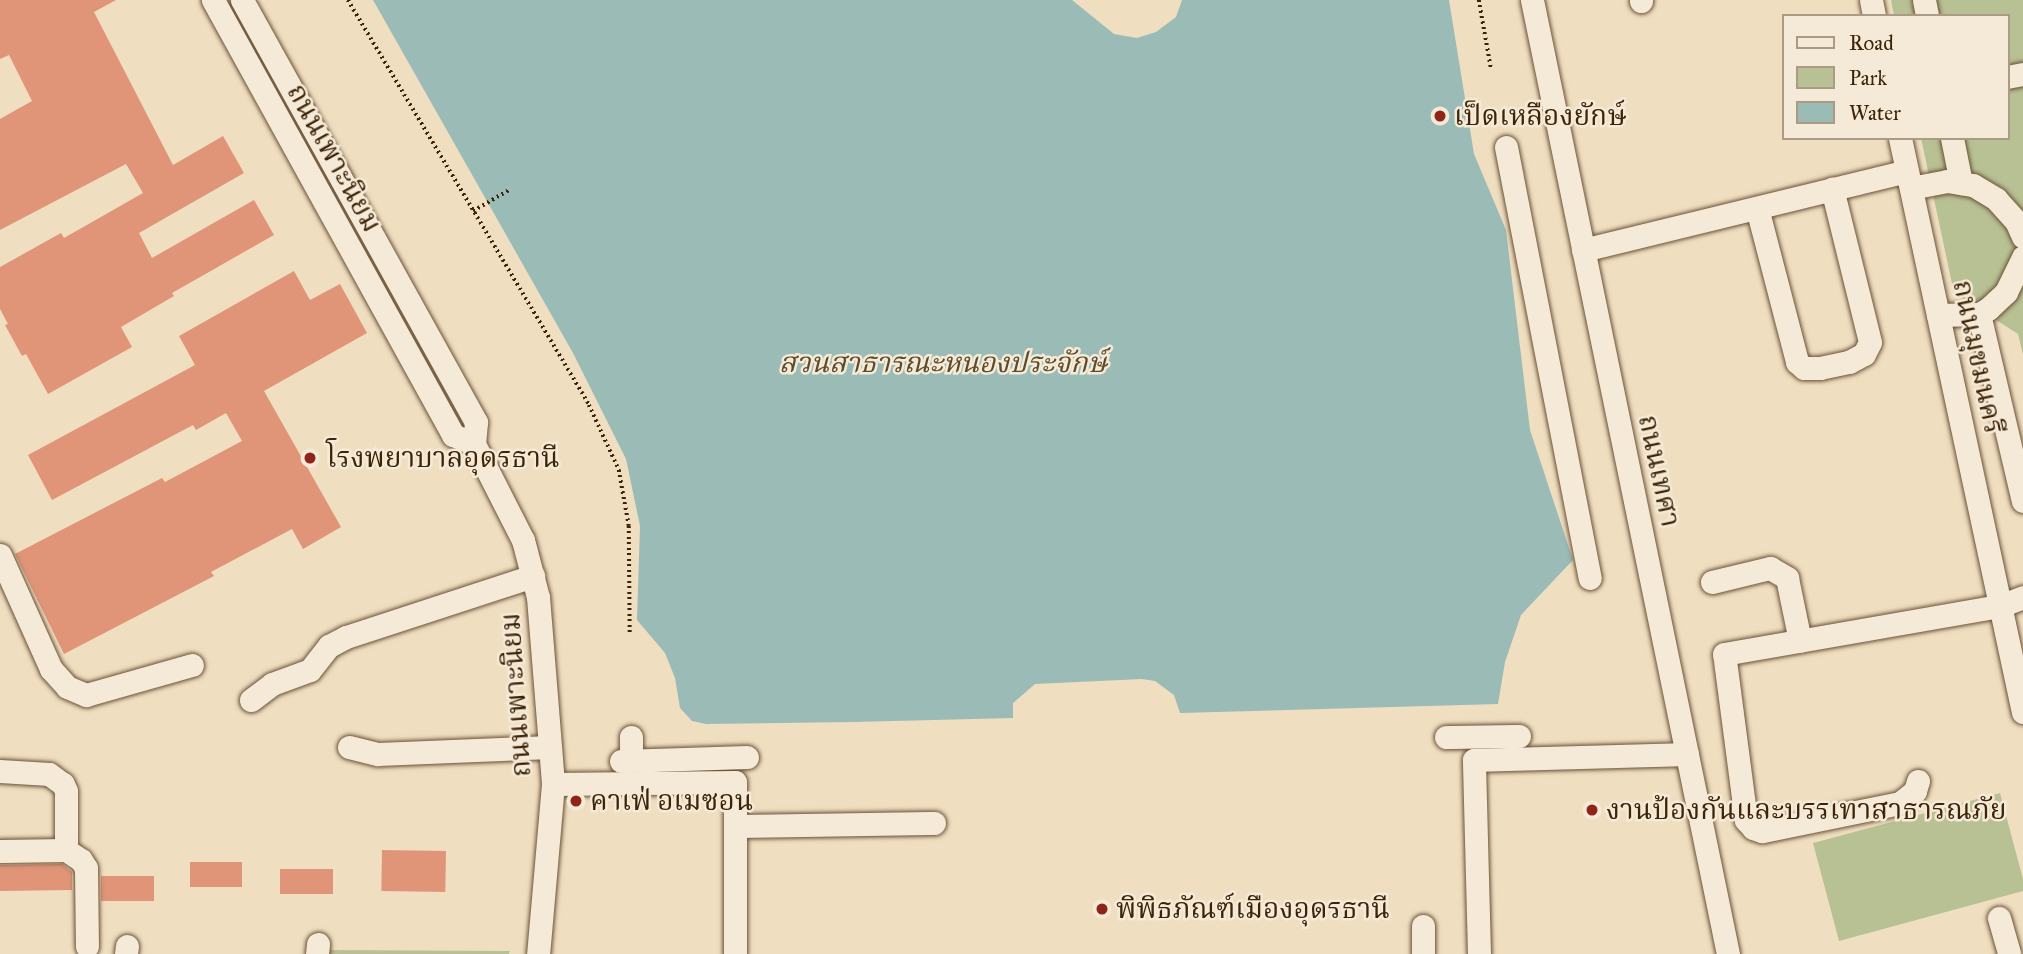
<!DOCTYPE html>
<meta charset="utf-8">
<style>
body{margin:0}
#map{position:relative;width:2023px;height:954px;overflow:hidden;background:#f0dec1;font-family:"IM FELL Great Primer","Noto Serif Thai",serif}
div>[style]{position:absolute}
.green>*{inset:0;background:#b8c193}
.water>*{inset:0;background:#9bbbb7}
.building>*{inset:0;background:#e09578;transform-origin:0 0}
.path>*{height:3.5px;margin-top:-1.75px;transform-origin:0;background:repeating-linear-gradient(90deg,#3d2408 0 2px,transparent 0 5.5px)}
.roads{filter:drop-shadow(0 0 2px #6a5236) drop-shadow(0 0 2px #6a5236)}
.minor>*{height:23px;margin:-11.5px;padding:0 11.5px;transform-origin:11.5px;border-radius:11.5px;background:#f5ead7}
.dots>*{width:19px;height:19px;translate:-50% -50%;box-sizing:border-box;border:4px solid #f5ead7;border-radius:50%}
span{translate:-50% -50%;white-space:nowrap;text-align:center;line-height:1.15;-webkit-text-stroke:5px #f5ead7;paint-order:stroke}
.poi-label{font-size:28px;color:#3d2408}
.left{translate:0 -50%;text-align:left}
.street-label{font-size:28px;color:#3d2408}
.park-label{font-size:28px;color:#5c4b2b;font-style:italic}
.legend{position:absolute;left:1782px;top:14px;width:228px;height:126px;box-sizing:border-box;background:#f5ead7;border:2px solid #ab9b84;margin:0;padding:9px 12px;list-style:none;font-size:21px;color:#3d2408}
.legend li{display:flex;align-items:center;gap:14px;height:35px}
.legend b{width:35px;border:2px solid #ab9b84}
</style>
<div id="map">
<div class="green">
<i style="clip-path:polygon(1891px 0,2023px 0,2023px 355px,2018px 334px,1954px 293px,1921px 138px,2007px 138px,2007px 16px,1894px 16px)"></i>
<i style="clip-path:polygon(2000px 793px,2023px 879px,2023px 891px,1839px 941px,1813px 843px)"></i>
<i style="clip-path:polygon(321px 950px,510px 951px,509px 954px,321px 954px)"></i>
</div>
<div class="water">
<i style="clip-path:polygon(373px 0,1072px 0,1114px 34px,1137px 38px,1156px 32px,1176px 17px,1182px 0,1449px 0,1474px 154px,1506px 230px,1530px 430px,1573px 560px,1521px 615px,1505px 662px,1498px 704px,1180px 713px,1174px 695px,1155px 681px,1142px 679px,1035px 684px,1013px 703px,1013px 718px,854px 722px,706px 724px,692px 721px,680px 708px,675px 678px,665px 653px,637px 620px,640px 526px,626px 459px,573px 353px)"></i>
</div>
<div class="building">
<i style="clip-path:polygon(0 0,116px 0,94px 12px,173px 165px,223px 136px,244px 173px,139px 233px,152px 258px,254px 200px,274px 235px,172px 293px,174px 296px,121px 327px,132px 347px,48px 394px,26px 354px,22px 356px,5px 325px,8px 324px,0 309px,0 267px,61px 233px,64px 238px,143px 193px,126px 164px,0 230px,0 119px,32px 101px,9px 55px,0 59px)"></i>
<i style="clip-path:polygon(294px 271px,310px 300px,340px 284px,367px 333px,264px 391px,341px 527px,303px 549px,292px 529px,211px 572px,214px 576px,64px 654px,15px 554px,162px 478px,165px 482px,242px 441px,226px 413px,196px 430px,193px 425px,52px 500px,28px 455px,195px 365px,179px 336px)"></i>
<i style="left:382px;top:850px;width:64px;height:41px;rotate:1deg"></i>
<i style="left:242px;top:862px;width:25px;height:52px;rotate:90deg"></i>
<i style="clip-path:polygon(62px 864px,72px 872px,72px 890px,0 891px,0 865px)"></i>
<i style="left:280px;top:869px;width:53px;height:25px"></i>
<i style="left:101px;top:876px;width:53px;height:25px"></i>
</div>
<div class="path">
<i style="left:348px;top:0;width:471px;rotate:59.2deg"></i>
<i style="left:589px;top:405px;width:72px;rotate:65.2deg"></i>
<i style="left:619px;top:470px;width:57px;rotate:79.9deg"></i>
<i style="left:629px;top:526px;width:107px;rotate:89.5deg"></i>
<i style="left:1479px;top:0;width:69px;rotate:80deg"></i>
<i style="left:473px;top:211px;width:42px;rotate:-30.3deg"></i>
</div>
<div class="roads">
<div class="minor">
<i style="left:213px;top:0;width:497px;rotate:61.1deg"></i>
<i style="left:453px;top:435px;width:23px;rotate:23deg"></i>
<i style="left:242px;top:0;width:483px;rotate:61deg"></i>
<i style="left:476px;top:422px;width:22px;rotate:95deg"></i>
<i style="left:474px;top:444px;width:108px;rotate:63deg"></i>
<i style="left:523px;top:540px;width:59px;rotate:75.3deg"></i>
<i style="left:538px;top:597px;width:188px;rotate:85.4deg"></i>
<i style="left:553px;top:784px;width:171px;rotate:95deg"></i>
<i style="left:1532px;top:0;width:974px;rotate:78.39deg"></i>
<i style="left:1641px;top:0;width:1px;rotate:90deg"></i>
<i style="left:1871px;top:0;width:16px;rotate:79deg"></i>
<i style="left:1924px;top:0;width:16px;rotate:79deg"></i>
<i style="left:2007px;top:77px;width:16px;rotate:-11deg"></i>
<i style="left:1900px;top:138px;width:587px;rotate:77.91deg"></i>
<i style="left:1952px;top:138px;width:46px;rotate:78.7deg"></i>
<i style="left:1506px;top:147px;width:439px;rotate:79deg"></i>
<i style="left:1911px;top:188px;width:37px;rotate:-11deg"></i>
<i style="left:1947px;top:181px;width:26px;rotate:9deg"></i>
<i style="left:1973px;top:185px;width:27px;rotate:31deg"></i>
<i style="left:1996px;top:199px;width:30px;rotate:48deg"></i>
<i style="left:2016px;top:221px;width:17px;rotate:66deg"></i>
<i style="left:1757px;top:208px;width:159px;rotate:75.4deg"></i>
<i style="left:1797px;top:362px;width:9px;rotate:41deg"></i>
<i style="left:1804px;top:368px;width:16px"></i>
<i style="left:1820px;top:368px;width:30px;rotate:-12deg"></i>
<i style="left:1849px;top:362px;width:17px;rotate:-28deg"></i>
<i style="left:1864px;top:354px;width:13px;rotate:-63deg"></i>
<i style="left:1870px;top:342px;width:158px;rotate:-103.9deg"></i>
<i style="left:1583px;top:250px;width:333px;rotate:-13.7deg"></i>
<i style="left:1979px;top:314px;width:192px;rotate:76.8deg"></i>
<i style="left:1938px;top:315px;width:41px;rotate:-1.4deg"></i>
<i style="left:1979px;top:314px;width:10px;rotate:-29deg"></i>
<i style="left:1988px;top:309px;width:25px;rotate:-43deg"></i>
<i style="left:2006px;top:292px;width:39px;rotate:-64deg"></i>
<i style="left:0;top:555px;width:125px;rotate:65.9deg"></i>
<i style="left:51px;top:669px;width:24px;rotate:48deg"></i>
<i style="left:67px;top:687px;width:21px;rotate:23deg"></i>
<i style="left:86px;top:695px;width:110px;rotate:-15.8deg"></i>
<i style="left:1712px;top:582px;width:60px;rotate:-13.6deg"></i>
<i style="left:1770px;top:568px;width:20px;rotate:30deg"></i>
<i style="left:1787px;top:578px;width:64px;rotate:78.3deg"></i>
<i style="left:251px;top:700px;width:26px;rotate:-37deg"></i>
<i style="left:272px;top:684px;width:40px;rotate:-20.2deg"></i>
<i style="left:310px;top:670px;width:31px;rotate:-52deg"></i>
<i style="left:329px;top:646px;width:19px;rotate:-28deg"></i>
<i style="left:346px;top:637px;width:197px;rotate:-18.1deg"></i>
<i style="left:631px;top:737px;width:24px;rotate:90deg"></i>
<i style="left:1446px;top:737px;width:73px;rotate:-0.8deg"></i>
<i style="left:349px;top:747px;width:30px;rotate:14deg"></i>
<i style="left:378px;top:754px;width:172px;rotate:-2.3deg"></i>
<i style="left:621px;top:761px;width:126px;rotate:-1.8deg"></i>
<i style="left:0;top:771px;width:49px;rotate:3.5deg"></i>
<i style="left:49px;top:774px;width:17px;rotate:36deg"></i>
<i style="left:63px;top:784px;width:8px;rotate:67deg"></i>
<i style="left:66px;top:791px;width:59px;rotate:90deg"></i>
<i style="left:1918px;top:781px;width:10px;rotate:107deg"></i>
<i style="left:1915px;top:791px;width:19px;rotate:141deg"></i>
<i style="left:1900px;top:803px;width:141px;rotate:168.5deg"></i>
<i style="left:1762px;top:831px;width:9px;rotate:-162deg"></i>
<i style="left:1753px;top:828px;width:11px;rotate:-131deg"></i>
<i style="left:1746px;top:820px;width:167px;rotate:-97.5deg"></i>
<i style="left:1724px;top:654px;width:280px;rotate:-9.9deg"></i>
<i style="left:2000px;top:606px;width:25px;rotate:-21deg"></i>
<i style="left:553px;top:784px;width:182px;rotate:-0.6deg"></i>
<i style="left:735px;top:782px;width:172px;rotate:90deg"></i>
<i style="left:735px;top:826px;width:199px;rotate:-0.9deg"></i>
<i style="left:0;top:851px;width:66px;rotate:-0.9deg"></i>
<i style="left:66px;top:850px;width:18px;rotate:34deg"></i>
<i style="left:81px;top:860px;width:9px;rotate:58deg"></i>
<i style="left:86px;top:868px;width:78px;rotate:89.3deg"></i>
<i style="left:1999px;top:918px;width:37px;rotate:74deg"></i>
<i style="left:1423px;top:926px;width:28px;rotate:90deg"></i>
<i style="left:126px;top:954px;width:8px;rotate:-83deg"></i>
<i style="left:317px;top:954px;width:10px;rotate:-84deg"></i>
<i style="left:1479px;top:954px;width:194px;rotate:-91.5deg"></i>
<i style="left:1474px;top:760px;width:213px;rotate:-1.6deg"></i>
</div>
</div>
<div class="dots">
<i style="left:1440px;top:116px;background:#8f2418"></i>
<i style="left:310px;top:458px;background:#8f2418"></i>
<i style="left:576px;top:801px;background:#8f2418"></i>
<i style="left:1592px;top:810px;background:#8f2418"></i>
<i style="left:1102px;top:909px;background:#8f2418"></i>
</div>
<div class="poi-label">
<span class="left" style="left:1454px;top:116px">เป็ดเหลืองยักษ์</span>
<span class="left" style="left:326px;top:458px">โรงพยาบาลอุดรธานี</span>
<span class="left" style="left:590px;top:801px">คาเฟ่ อเมซอน</span>
<span class="left" style="left:1606px;top:810px">งานป้องกันและบรรเทาสาธารณภัย</span>
<span class="left" style="left:1116px;top:909px">พิพิธภัณฑ์เมืองอุดรธานี</span>
</div>
<div class="street-label">
<span style="left:334px;top:158px;rotate:61deg">ถนนเพาะนิยม</span>
<span style="left:1978px;top:357px;rotate:78deg">ถนนมุขมนครี</span>
<span style="left:1659px;top:471px;rotate:78deg">ถนนเทศา</span>
<span style="left:516px;top:695px;rotate:-94deg">ถนนเพาะนิยม</span>
</div>
<div class="park-label">
<span style="left:943px;top:363px">สวนสาธารณะหนองประจักษ์</span>
</div>
<ul class="legend">
<li><b style="height:9px;background:#f5ead7"></b>Road</li>
<li><b style="height:19px;background:#b8c193"></b>Park</li>
<li><b style="height:19px;background:#9bbbb7"></b>Water</li>
</ul>
</div>
